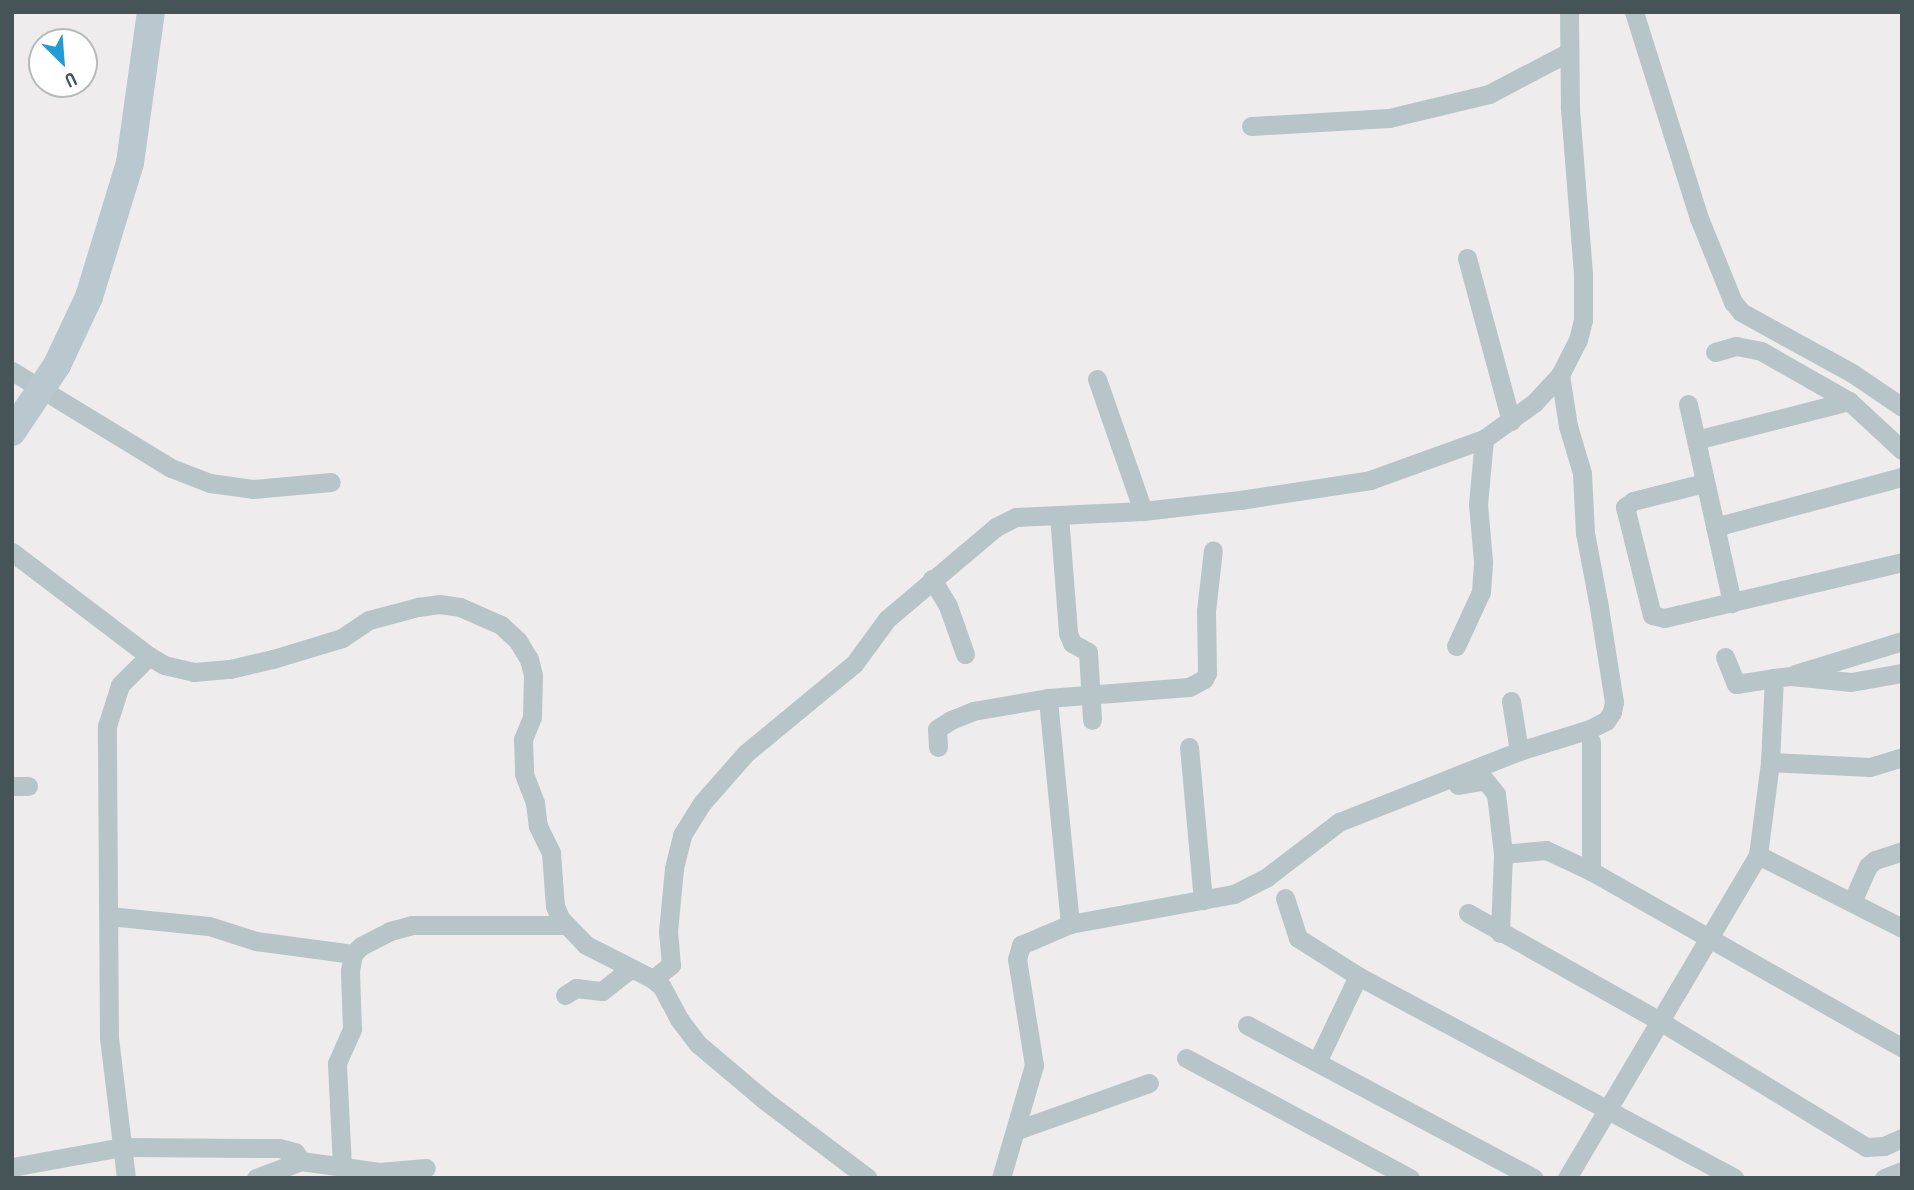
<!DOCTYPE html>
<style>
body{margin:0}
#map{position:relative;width:1914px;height:1190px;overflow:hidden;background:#efeced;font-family:"PT Sans Narrow",sans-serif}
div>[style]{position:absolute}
.street>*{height:19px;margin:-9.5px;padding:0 9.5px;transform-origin:9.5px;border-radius:9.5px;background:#b8c5c8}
.secondary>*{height:28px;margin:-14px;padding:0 14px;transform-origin:14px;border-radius:14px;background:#b8c8ce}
span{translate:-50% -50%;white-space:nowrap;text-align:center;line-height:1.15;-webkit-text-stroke:7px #fff;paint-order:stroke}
.frame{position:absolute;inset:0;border:14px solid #465458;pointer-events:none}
.north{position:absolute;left:28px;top:28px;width:70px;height:70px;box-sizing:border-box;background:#fff;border:2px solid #b5bbbc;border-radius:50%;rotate:155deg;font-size:19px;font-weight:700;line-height:28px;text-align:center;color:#465458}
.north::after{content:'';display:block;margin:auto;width:24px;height:32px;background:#229dd3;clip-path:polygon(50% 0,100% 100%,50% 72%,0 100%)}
</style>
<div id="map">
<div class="street">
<i style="left:1634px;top:12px;width:216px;rotate:72.5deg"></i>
<i style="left:1699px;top:218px;width:91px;rotate:68deg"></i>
<i style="left:1733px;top:302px;width:13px;rotate:51deg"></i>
<i style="left:1741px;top:312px;width:127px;rotate:28.8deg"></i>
<i style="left:1852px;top:373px;width:60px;rotate:34.2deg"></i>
<i style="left:1251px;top:126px;width:138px;rotate:-3.3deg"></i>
<i style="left:1389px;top:118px;width:103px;rotate:-13.5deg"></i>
<i style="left:1489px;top:94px;width:88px;rotate:-27.7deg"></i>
<i style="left:1467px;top:258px;width:169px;rotate:74.9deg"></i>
<i style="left:1715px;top:352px;width:22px;rotate:-16deg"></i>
<i style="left:1736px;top:346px;width:25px;rotate:11deg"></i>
<i style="left:1761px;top:351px;width:101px;rotate:29.6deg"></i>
<i style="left:1849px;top:401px;width:72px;rotate:42.8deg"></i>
<i style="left:12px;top:371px;width:186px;rotate:31.4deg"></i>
<i style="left:171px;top:468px;width:42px;rotate:21deg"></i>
<i style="left:210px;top:483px;width:43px;rotate:7.9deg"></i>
<i style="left:253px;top:489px;width:78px;rotate:-5.1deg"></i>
<i style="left:1097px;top:379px;width:140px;rotate:70.8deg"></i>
<i style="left:1688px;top:404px;width:204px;rotate:77.5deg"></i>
<i style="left:1696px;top:440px;width:158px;rotate:-14.3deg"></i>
<i style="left:1704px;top:483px;width:73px;rotate:165.8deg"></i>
<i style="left:1633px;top:501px;width:10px;rotate:143deg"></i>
<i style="left:1625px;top:507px;width:111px;rotate:76deg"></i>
<i style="left:1652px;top:615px;width:12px;rotate:14deg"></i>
<i style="left:1664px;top:618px;width:244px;rotate:-13.2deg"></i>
<i style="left:1059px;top:515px;width:118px;rotate:85.6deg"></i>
<i style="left:1068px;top:633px;width:11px;rotate:68deg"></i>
<i style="left:1072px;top:643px;width:18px;rotate:29deg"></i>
<i style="left:1088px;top:652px;width:68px;rotate:86.6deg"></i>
<i style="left:1715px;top:527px;width:194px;rotate:-15deg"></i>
<i style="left:12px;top:552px;width:172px;rotate:37.2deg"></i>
<i style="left:149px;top:656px;width:17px;rotate:31deg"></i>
<i style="left:164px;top:665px;width:31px;rotate:13deg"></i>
<i style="left:194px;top:672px;width:36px;rotate:-5deg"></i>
<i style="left:230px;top:669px;width:44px;rotate:-13.1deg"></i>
<i style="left:273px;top:659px;width:72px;rotate:-16.9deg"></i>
<i style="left:342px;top:638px;width:32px;rotate:-34deg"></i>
<i style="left:369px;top:620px;width:51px;rotate:-14.9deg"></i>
<i style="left:418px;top:607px;width:21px;rotate:-8deg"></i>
<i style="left:439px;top:604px;width:21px;rotate:8deg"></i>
<i style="left:460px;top:607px;width:45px;rotate:23.7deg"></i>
<i style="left:501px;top:625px;width:23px;rotate:43deg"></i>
<i style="left:518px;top:641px;width:21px;rotate:59deg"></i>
<i style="left:529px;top:659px;width:16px;rotate:76deg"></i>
<i style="left:533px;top:675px;width:42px;rotate:91.4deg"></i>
<i style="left:532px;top:717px;width:24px;rotate:112deg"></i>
<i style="left:523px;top:739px;width:35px;rotate:88deg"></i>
<i style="left:524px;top:774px;width:31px;rotate:69deg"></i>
<i style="left:535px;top:803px;width:23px;rotate:83deg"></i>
<i style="left:538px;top:826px;width:30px;rotate:64deg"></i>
<i style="left:551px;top:853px;width:53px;rotate:85.7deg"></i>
<i style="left:555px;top:906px;width:13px;rotate:67deg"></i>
<i style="left:560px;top:918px;width:37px;rotate:46deg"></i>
<i style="left:586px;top:945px;width:75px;rotate:26.9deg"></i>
<i style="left:653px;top:979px;width:12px;rotate:42deg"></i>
<i style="left:662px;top:987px;width:36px;rotate:62deg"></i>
<i style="left:679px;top:1019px;width:31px;rotate:53deg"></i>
<i style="left:698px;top:1044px;width:85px;rotate:40.2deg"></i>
<i style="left:763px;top:1099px;width:131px;rotate:37deg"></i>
<i style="left:932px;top:579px;width:31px;rotate:59deg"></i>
<i style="left:948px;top:606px;width:51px;rotate:70.5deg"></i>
<i style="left:1456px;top:646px;width:60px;rotate:-65.2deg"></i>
<i style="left:1481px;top:592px;width:31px;rotate:-86deg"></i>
<i style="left:1483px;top:561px;width:57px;rotate:-95deg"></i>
<i style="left:1478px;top:504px;width:65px;rotate:-84.7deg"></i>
<i style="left:1725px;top:657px;width:29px;rotate:68deg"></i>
<i style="left:1736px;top:684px;width:38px;rotate:-9deg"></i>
<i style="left:1795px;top:674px;width:112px;rotate:-17.1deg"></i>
<i style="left:1511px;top:701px;width:51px;rotate:80.9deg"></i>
<i style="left:938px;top:747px;width:18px;rotate:-93deg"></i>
<i style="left:937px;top:729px;width:17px;rotate:-33deg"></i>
<i style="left:951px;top:720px;width:24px;rotate:-22deg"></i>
<i style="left:973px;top:711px;width:76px;rotate:-9.8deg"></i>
<i style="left:1189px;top:747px;width:154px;rotate:84.8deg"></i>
<i style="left:1770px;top:762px;width:100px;rotate:2.9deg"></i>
<i style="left:1870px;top:767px;width:34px;rotate:-17deg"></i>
<i style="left:1458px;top:785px;width:27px;rotate:-10deg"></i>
<i style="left:1485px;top:780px;width:18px;rotate:52deg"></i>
<i style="left:1496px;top:794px;width:60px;rotate:83.3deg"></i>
<i style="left:1503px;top:854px;width:79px;rotate:92.2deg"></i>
<i style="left:12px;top:786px;width:16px"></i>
<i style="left:1503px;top:854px;width:43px;rotate:-5.3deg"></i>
<i style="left:1546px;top:850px;width:50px;rotate:25deg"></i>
<i style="left:1591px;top:871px;width:358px;rotate:29.6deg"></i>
<i style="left:1758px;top:855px;width:161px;rotate:26.9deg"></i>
<i style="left:1591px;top:871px;width:129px;rotate:-90deg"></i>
<i style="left:1285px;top:898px;width:42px;rotate:72deg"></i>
<i style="left:1298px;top:938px;width:71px;rotate:32.3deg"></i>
<i style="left:1358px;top:976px;width:427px;rotate:28.2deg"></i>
<i style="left:1852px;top:902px;width:39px;rotate:-66deg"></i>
<i style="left:1868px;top:866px;width:9px;rotate:-41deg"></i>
<i style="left:1875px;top:860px;width:28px;rotate:-18deg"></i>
<i style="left:1468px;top:913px;width:218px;rotate:29.4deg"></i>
<i style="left:1658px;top:1020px;width:244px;rotate:31.4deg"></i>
<i style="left:1866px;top:1147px;width:18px;rotate:-3deg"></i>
<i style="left:1884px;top:1146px;width:20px;rotate:-24deg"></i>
<i style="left:109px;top:916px;width:100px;rotate:5.7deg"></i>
<i style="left:209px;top:926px;width:49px;rotate:17.7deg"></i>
<i style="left:256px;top:941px;width:98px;rotate:7.6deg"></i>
<i style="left:1070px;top:924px;width:227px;rotate:-95.6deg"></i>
<i style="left:1048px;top:698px;width:141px;rotate:-4.5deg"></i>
<i style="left:1189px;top:687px;width:17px;rotate:-28deg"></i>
<i style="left:1204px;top:679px;width:7px;rotate:-63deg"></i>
<i style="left:1207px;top:673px;width:62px;rotate:-90.9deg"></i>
<i style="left:1206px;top:611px;width:61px;rotate:-83.5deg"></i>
<i style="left:653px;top:979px;width:23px;rotate:-38deg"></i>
<i style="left:671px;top:965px;width:33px;rotate:-95deg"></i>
<i style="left:668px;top:932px;width:64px;rotate:-84.6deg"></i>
<i style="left:674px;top:868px;width:34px;rotate:-76deg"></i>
<i style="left:682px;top:835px;width:38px;rotate:-58deg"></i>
<i style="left:702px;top:803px;width:67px;rotate:-48.7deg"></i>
<i style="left:746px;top:753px;width:140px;rotate:-39.5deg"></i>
<i style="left:854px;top:664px;width:56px;rotate:-53.7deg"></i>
<i style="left:887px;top:619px;width:143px;rotate:-40.2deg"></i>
<i style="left:996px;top:527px;width:22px;rotate:-27deg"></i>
<i style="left:1016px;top:517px;width:127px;rotate:-2.7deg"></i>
<i style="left:1143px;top:511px;width:98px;rotate:-6.5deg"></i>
<i style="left:1240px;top:500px;width:132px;rotate:-8.7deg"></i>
<i style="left:1370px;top:480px;width:121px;rotate:-19.8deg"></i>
<i style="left:1484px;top:439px;width:62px;rotate:-35.8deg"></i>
<i style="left:1534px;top:403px;width:38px;rotate:-47deg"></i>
<i style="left:1560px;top:375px;width:39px;rotate:-63deg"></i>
<i style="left:1578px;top:340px;width:21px;rotate:-76deg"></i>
<i style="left:1583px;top:320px;width:46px;rotate:-90deg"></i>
<i style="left:1583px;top:274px;width:168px;rotate:-94.5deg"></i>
<i style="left:1570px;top:107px;width:95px;rotate:-90.6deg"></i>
<i style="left:565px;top:995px;width:13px;rotate:-32deg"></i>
<i style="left:576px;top:988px;width:26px;rotate:7deg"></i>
<i style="left:602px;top:991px;width:36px;rotate:-38deg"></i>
<i style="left:1247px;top:1025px;width:325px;rotate:28.1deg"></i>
<i style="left:1186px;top:1058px;width:254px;rotate:28.2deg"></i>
<i style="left:1317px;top:1062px;width:95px;rotate:-64.5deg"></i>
<i style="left:1017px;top:1130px;width:140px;rotate:-19.6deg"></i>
<i style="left:12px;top:1167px;width:112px;rotate:-10.3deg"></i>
<i style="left:122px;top:1147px;width:157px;rotate:0.4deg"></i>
<i style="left:279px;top:1148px;width:16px;rotate:14deg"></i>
<i style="left:295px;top:1152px;width:11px;rotate:56deg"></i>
<i style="left:342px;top:1167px;width:104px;rotate:-92.8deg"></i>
<i style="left:337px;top:1063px;width:37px;rotate:-66deg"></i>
<i style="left:352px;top:1029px;width:58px;rotate:-92deg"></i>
<i style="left:350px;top:971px;width:17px;rotate:-80deg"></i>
<i style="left:353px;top:954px;width:11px;rotate:-45deg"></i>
<i style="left:361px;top:946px;width:33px;rotate:-27deg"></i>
<i style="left:390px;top:931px;width:23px;rotate:-15deg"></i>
<i style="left:412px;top:925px;width:154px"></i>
<i style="left:126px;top:1178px;width:141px;rotate:-96.9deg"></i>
<i style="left:109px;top:1038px;width:312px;rotate:-90.4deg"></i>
<i style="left:107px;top:726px;width:43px;rotate:-72.4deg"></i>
<i style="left:120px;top:685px;width:41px;rotate:-45deg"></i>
<i style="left:256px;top:1178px;width:48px;rotate:-20.7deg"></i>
<i style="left:301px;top:1161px;width:79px;rotate:8deg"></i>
<i style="left:379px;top:1172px;width:47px;rotate:-4.9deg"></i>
<i style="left:1001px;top:1178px;width:118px;rotate:-73.7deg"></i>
<i style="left:1034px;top:1065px;width:107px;rotate:-99.1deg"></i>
<i style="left:1017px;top:959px;width:15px;rotate:-74deg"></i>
<i style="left:1021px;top:945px;width:53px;rotate:-23.2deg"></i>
<i style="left:1070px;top:924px;width:167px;rotate:-10.4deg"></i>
<i style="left:1234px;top:894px;width:37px;rotate:-27deg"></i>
<i style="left:1267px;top:877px;width:91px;rotate:-37.4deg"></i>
<i style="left:1339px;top:822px;width:193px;rotate:-21.5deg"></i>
<i style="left:1519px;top:751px;width:74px;rotate:-17.2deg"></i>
<i style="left:1590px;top:729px;width:18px;rotate:-27deg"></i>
<i style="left:1606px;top:721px;width:11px;rotate:-56deg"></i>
<i style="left:1612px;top:712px;width:10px;rotate:-79deg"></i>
<i style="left:1614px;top:702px;width:96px;rotate:-99deg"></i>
<i style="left:1599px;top:607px;width:75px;rotate:-100.7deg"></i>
<i style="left:1585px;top:533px;width:60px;rotate:-92.9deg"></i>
<i style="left:1582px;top:473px;width:49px;rotate:-106.6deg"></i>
<i style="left:1568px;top:426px;width:52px;rotate:-98.9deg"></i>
<i style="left:1567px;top:1178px;width:375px;rotate:-59.4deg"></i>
<i style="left:1758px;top:855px;width:94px;rotate:-82.6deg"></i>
<i style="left:1770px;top:762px;width:84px;rotate:-87.3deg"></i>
<i style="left:1774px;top:678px;width:17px;rotate:-7deg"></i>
<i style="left:1791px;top:676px;width:60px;rotate:5.7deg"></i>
<i style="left:1851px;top:682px;width:52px;rotate:-10deg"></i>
<i style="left:1884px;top:1178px;width:19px;rotate:-21deg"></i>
</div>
<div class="secondary">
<i style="left:12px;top:432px;width:81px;rotate:-56.1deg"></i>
<i style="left:57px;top:365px;width:75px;rotate:-64.8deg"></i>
<i style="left:89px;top:297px;width:140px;rotate:-73deg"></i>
<i style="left:130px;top:163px;width:152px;rotate:-82.1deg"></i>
</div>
<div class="frame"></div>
<div class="north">U</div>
</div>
